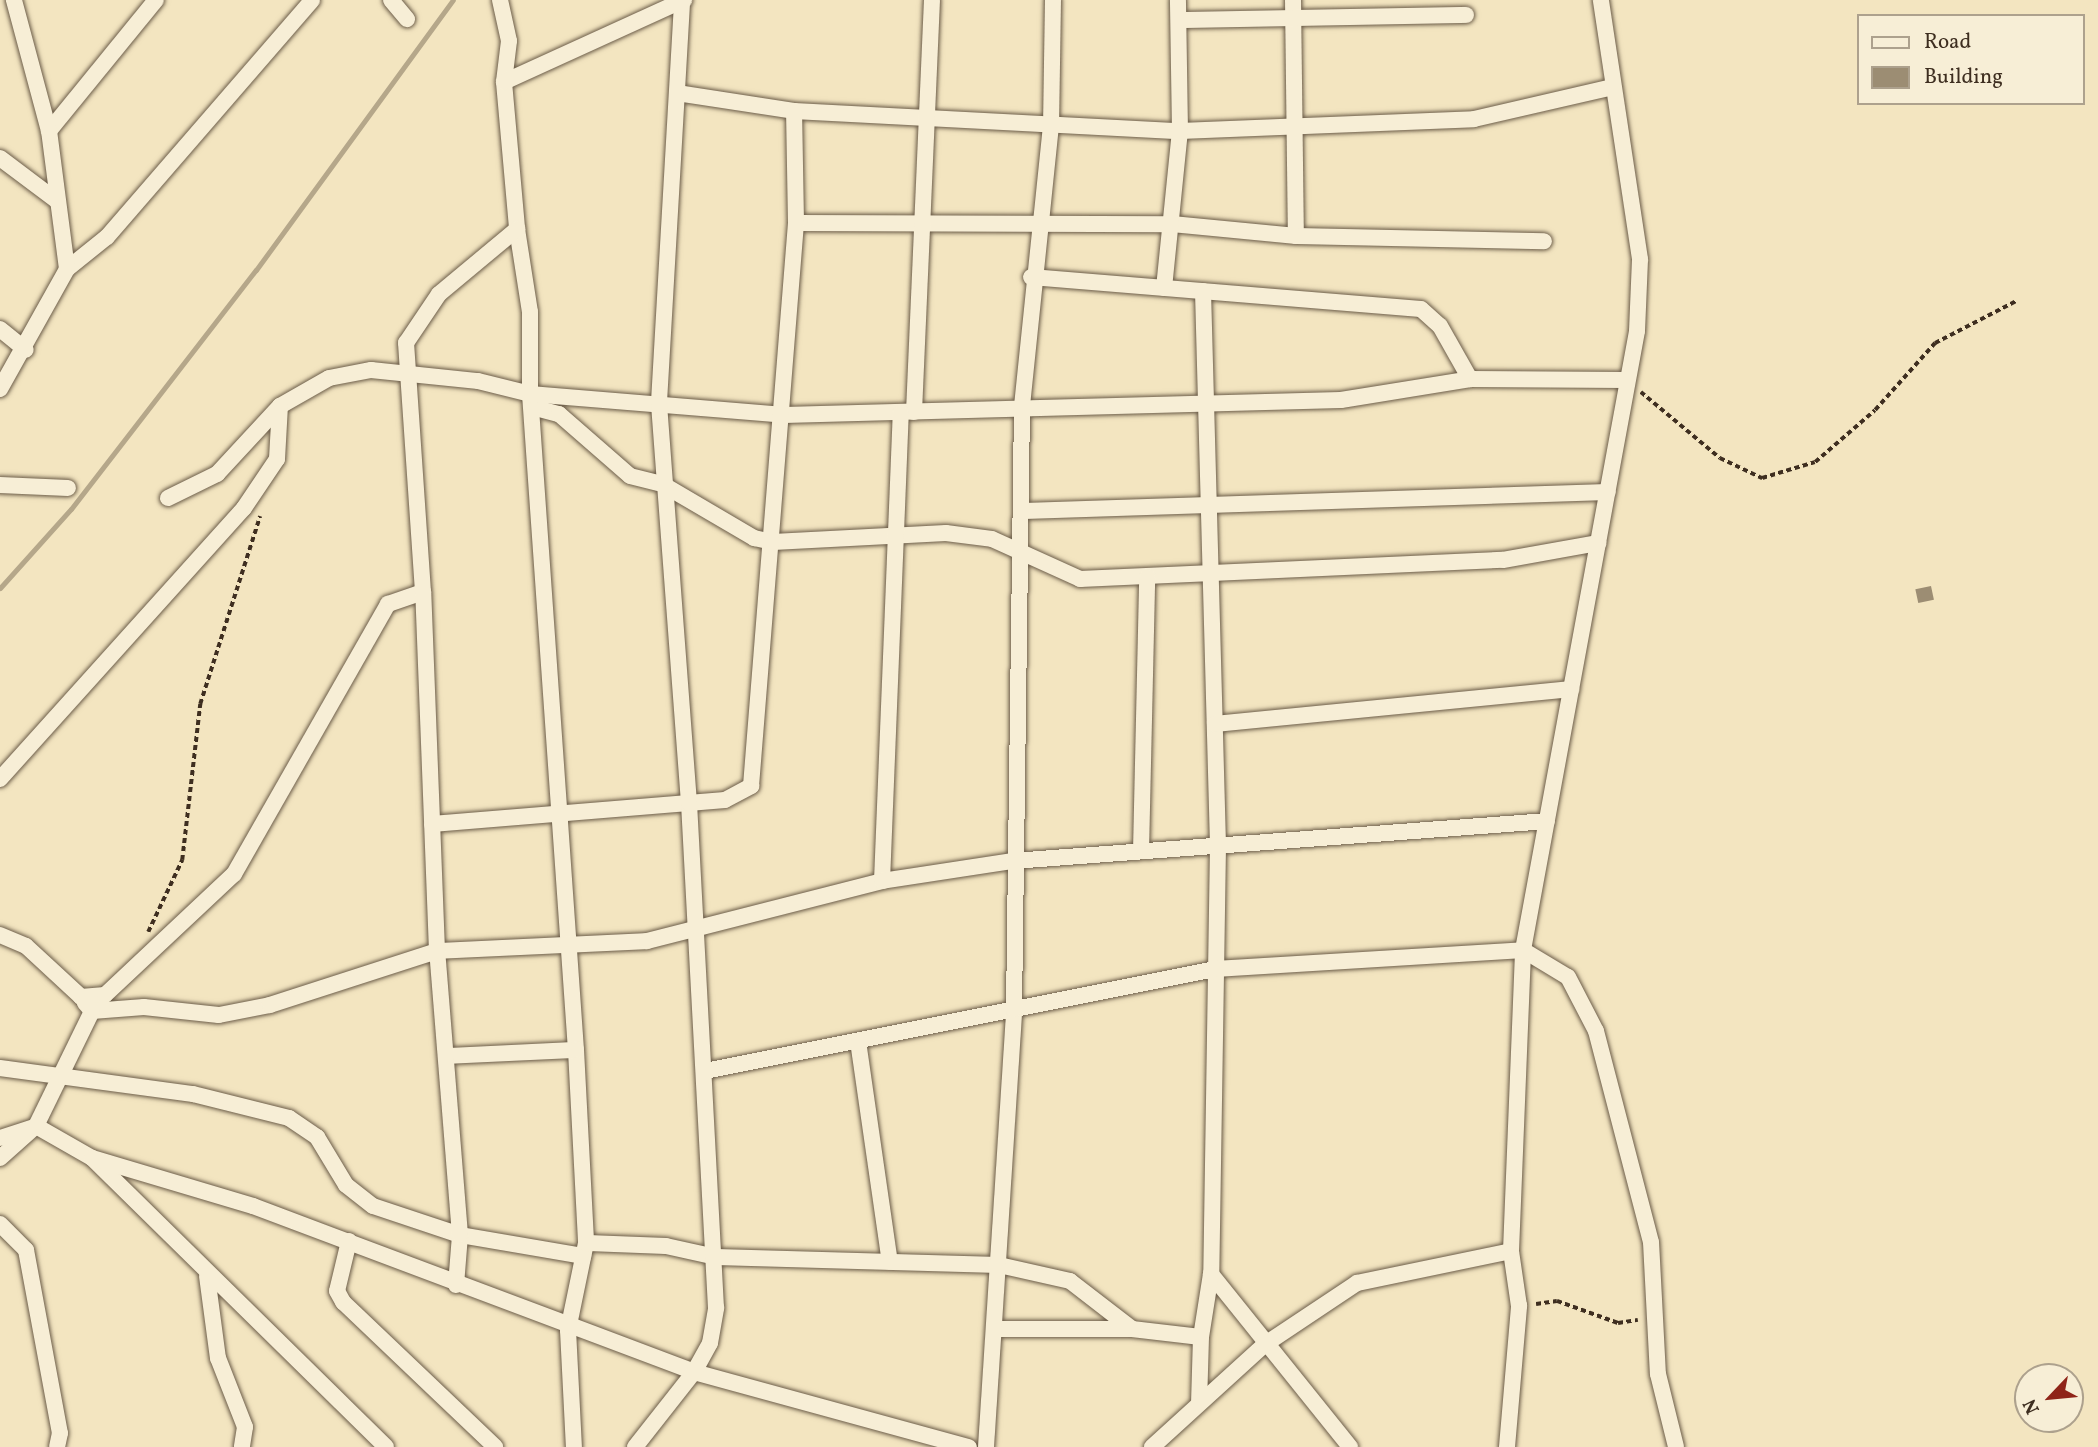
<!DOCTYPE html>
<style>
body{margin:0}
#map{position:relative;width:2098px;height:1447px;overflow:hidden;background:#f3e5c0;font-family:Vollkorn,serif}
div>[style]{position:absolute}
.stream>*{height:5px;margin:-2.5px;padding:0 2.5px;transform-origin:2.5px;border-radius:2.5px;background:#b5a78a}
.building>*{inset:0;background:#9c8d73;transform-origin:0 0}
.path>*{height:3.5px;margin-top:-1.75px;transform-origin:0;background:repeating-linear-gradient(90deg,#3e2e20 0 5px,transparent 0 8.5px)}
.roads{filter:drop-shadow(0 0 2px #6b5c48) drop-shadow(0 0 2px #6b5c48)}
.minor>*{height:16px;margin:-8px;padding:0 8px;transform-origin:8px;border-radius:8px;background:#f7eed6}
span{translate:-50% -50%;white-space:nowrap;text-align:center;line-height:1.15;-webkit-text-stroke:5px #f7eed6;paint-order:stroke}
.legend{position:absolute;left:1857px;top:14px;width:228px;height:91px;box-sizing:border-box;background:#f7eed6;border:2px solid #ada18d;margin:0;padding:9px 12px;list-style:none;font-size:21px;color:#3e2e20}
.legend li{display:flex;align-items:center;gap:14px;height:35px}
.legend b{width:35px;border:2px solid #ada18d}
.north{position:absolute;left:2014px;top:1363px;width:70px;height:70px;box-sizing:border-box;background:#f7eed6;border:2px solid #ada18d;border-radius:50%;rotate:244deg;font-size:19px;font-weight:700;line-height:28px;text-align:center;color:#3e2e20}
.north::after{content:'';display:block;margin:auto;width:24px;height:32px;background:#8f2418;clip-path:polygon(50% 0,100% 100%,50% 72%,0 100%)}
</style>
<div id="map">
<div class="stream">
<i style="left:0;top:588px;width:106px;rotate:-48.1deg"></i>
<i style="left:71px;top:509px;width:302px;rotate:-52.3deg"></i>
<i style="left:256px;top:270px;width:334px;rotate:-53.9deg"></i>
</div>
<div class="building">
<i style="left:1931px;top:586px;width:14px;height:16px;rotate:78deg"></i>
</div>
<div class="path">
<i style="left:1641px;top:392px;width:103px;rotate:39.9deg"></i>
<i style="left:1720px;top:458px;width:47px;rotate:25.5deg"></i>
<i style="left:1762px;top:478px;width:55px;rotate:-16.8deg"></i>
<i style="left:1815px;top:462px;width:79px;rotate:-40.9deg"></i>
<i style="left:1875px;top:410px;width:90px;rotate:-48.2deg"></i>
<i style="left:1935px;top:343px;width:93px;rotate:-27.4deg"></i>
<i style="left:148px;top:932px;width:80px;rotate:-64.7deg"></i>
<i style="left:182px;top:860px;width:157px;rotate:-83.4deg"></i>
<i style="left:200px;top:704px;width:197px;rotate:-72.3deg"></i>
<i style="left:1536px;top:1304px;width:21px;rotate:-8deg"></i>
<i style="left:1557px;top:1301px;width:65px;rotate:19.8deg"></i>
<i style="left:1618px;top:1323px;width:20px;rotate:-9deg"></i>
</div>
<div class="roads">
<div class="minor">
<i style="left:391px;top:0;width:25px;rotate:50deg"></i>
<i style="left:500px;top:0;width:42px;rotate:77.6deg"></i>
<i style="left:509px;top:41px;width:41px;rotate:97deg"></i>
<i style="left:504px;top:82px;width:148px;rotate:84.9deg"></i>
<i style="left:517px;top:229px;width:84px;rotate:81.1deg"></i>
<i style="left:530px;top:312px;width:82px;rotate:90deg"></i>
<i style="left:530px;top:394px;width:658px;rotate:85.99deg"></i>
<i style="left:576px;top:1050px;width:193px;rotate:87deg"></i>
<i style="left:586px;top:1243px;width:89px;rotate:101.7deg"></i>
<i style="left:568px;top:1330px;width:117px;rotate:87.1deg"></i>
<i style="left:1293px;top:0;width:236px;rotate:89.3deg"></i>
<i style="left:1179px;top:20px;width:287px;rotate:-1deg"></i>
<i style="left:504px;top:82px;width:198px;rotate:-24.5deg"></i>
<i style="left:677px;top:93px;width:118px;rotate:8.7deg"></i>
<i style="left:794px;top:111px;width:387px;rotate:3deg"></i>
<i style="left:1180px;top:131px;width:294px;rotate:-2.3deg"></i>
<i style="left:1474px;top:119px;width:143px;rotate:-13deg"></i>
<i style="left:49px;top:131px;width:169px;rotate:-50.8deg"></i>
<i style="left:0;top:158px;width:71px;rotate:37deg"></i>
<i style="left:796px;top:223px;width:376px;rotate:0.2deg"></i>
<i style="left:1172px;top:224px;width:125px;rotate:5.5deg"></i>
<i style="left:1296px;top:236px;width:248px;rotate:1.2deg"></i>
<i style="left:67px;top:269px;width:51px;rotate:-38.7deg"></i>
<i style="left:107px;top:237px;width:313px;rotate:-49.1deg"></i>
<i style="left:1031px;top:277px;width:391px;rotate:4.7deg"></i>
<i style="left:1421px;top:309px;width:25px;rotate:42deg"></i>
<i style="left:1440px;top:326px;width:61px;rotate:60.5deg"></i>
<i style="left:1164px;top:288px;width:158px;rotate:-84.2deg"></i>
<i style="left:1180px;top:131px;width:131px;rotate:-90.9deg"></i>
<i style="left:1203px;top:291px;width:555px;rotate:88.45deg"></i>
<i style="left:1218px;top:846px;width:428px;rotate:90.9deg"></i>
<i style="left:1211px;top:1274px;width:222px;rotate:51.2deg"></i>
<i style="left:0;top:329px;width:33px;rotate:39deg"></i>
<i style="left:0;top:389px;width:137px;rotate:-60.8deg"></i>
<i style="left:67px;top:269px;width:139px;rotate:-97.4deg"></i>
<i style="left:49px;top:131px;width:136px;rotate:-105deg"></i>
<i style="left:532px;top:407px;width:28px;rotate:15deg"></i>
<i style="left:559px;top:414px;width:94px;rotate:41.1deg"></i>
<i style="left:630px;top:476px;width:33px;rotate:14deg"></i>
<i style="left:662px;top:484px;width:107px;rotate:30.4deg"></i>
<i style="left:754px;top:538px;width:19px;rotate:12deg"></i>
<i style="left:773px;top:542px;width:173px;rotate:-3deg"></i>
<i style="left:946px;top:533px;width:46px;rotate:7.4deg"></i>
<i style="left:992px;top:539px;width:97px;rotate:24.4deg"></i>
<i style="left:1080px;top:579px;width:423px;rotate:-2.6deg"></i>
<i style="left:1503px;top:560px;width:97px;rotate:-10.1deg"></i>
<i style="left:914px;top:412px;width:412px;rotate:-87.5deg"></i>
<i style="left:0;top:485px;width:68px;rotate:2.5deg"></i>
<i style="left:168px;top:498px;width:55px;rotate:-26.1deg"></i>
<i style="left:217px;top:474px;width:93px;rotate:-47.2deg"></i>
<i style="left:280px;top:406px;width:56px;rotate:-29.7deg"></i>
<i style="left:329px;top:378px;width:43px;rotate:-10.8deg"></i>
<i style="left:371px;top:370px;width:108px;rotate:5.9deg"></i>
<i style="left:478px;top:381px;width:54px;rotate:14deg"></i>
<i style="left:530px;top:394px;width:255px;rotate:4.7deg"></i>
<i style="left:784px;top:415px;width:557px;rotate:-1.54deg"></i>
<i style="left:1341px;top:400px;width:131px;rotate:-9.2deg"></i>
<i style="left:1470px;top:379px;width:156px;rotate:0.4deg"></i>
<i style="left:1024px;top:511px;width:584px;rotate:-1.86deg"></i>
<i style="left:1215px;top:724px;width:358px;rotate:-5.6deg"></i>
<i style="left:0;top:779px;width:365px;rotate:-48deg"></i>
<i style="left:244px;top:508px;width:59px;rotate:-56deg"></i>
<i style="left:277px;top:459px;width:53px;rotate:-86.8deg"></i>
<i style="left:432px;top:824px;width:294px;rotate:-4.7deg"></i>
<i style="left:725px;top:800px;width:30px;rotate:-28deg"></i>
<i style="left:751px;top:786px;width:565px;rotate:-85.43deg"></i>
<i style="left:796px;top:223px;width:112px;rotate:-91deg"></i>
<i style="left:1141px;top:851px;width:274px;rotate:-88.7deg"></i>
<i style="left:882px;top:881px;width:468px;rotate:-87.7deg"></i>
<i style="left:0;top:935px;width:28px;rotate:23deg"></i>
<i style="left:26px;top:946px;width:75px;rotate:42.8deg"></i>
<i style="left:81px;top:997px;width:24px;rotate:-5deg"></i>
<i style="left:105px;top:995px;width:177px;rotate:-43.2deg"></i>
<i style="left:234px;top:874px;width:311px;rotate:-60.3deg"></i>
<i style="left:388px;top:604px;width:37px;rotate:-19deg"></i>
<i style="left:92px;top:1011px;width:52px;rotate:-4.4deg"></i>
<i style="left:144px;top:1007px;width:75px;rotate:6.1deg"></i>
<i style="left:219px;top:1015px;width:52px;rotate:-11.1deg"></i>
<i style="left:270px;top:1005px;width:176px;rotate:-17.9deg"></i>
<i style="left:437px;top:951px;width:210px;rotate:-2.7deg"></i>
<i style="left:647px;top:941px;width:243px;rotate:-14.3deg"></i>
<i style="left:882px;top:881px;width:133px;rotate:-8.7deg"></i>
<i style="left:1013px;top:861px;width:535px;rotate:-4.28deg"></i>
<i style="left:858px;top:1041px;width:223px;rotate:81.8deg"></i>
<i style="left:447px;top:1056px;width:129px;rotate:-2.7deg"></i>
<i style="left:0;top:1068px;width:195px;rotate:7.7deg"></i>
<i style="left:193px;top:1094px;width:99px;rotate:14deg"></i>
<i style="left:289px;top:1118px;width:34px;rotate:34deg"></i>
<i style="left:317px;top:1137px;width:56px;rotate:58.9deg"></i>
<i style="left:346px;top:1185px;width:34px;rotate:38deg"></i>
<i style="left:373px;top:1206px;width:92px;rotate:18.4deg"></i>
<i style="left:460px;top:1235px;width:125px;rotate:9.7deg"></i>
<i style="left:705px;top:1071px;width:520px;rotate:-11.31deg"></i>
<i style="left:1215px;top:969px;width:309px;rotate:-3.5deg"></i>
<i style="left:1523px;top:950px;width:52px;rotate:31deg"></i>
<i style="left:1568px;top:977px;width:61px;rotate:62.6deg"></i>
<i style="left:1596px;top:1031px;width:218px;rotate:75.4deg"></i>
<i style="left:1651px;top:1242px;width:132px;rotate:87deg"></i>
<i style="left:1658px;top:1374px;width:75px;rotate:76.1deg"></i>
<i style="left:0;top:1138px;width:38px;rotate:-18deg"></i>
<i style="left:36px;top:1126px;width:64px;rotate:29.7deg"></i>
<i style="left:92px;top:1158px;width:412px;rotate:44.5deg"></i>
<i style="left:0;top:1158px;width:48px;rotate:-41.6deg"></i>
<i style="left:36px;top:1126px;width:128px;rotate:-64deg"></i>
<i style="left:92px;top:1011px;width:11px;rotate:-131deg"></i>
<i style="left:92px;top:1158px;width:168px;rotate:16.6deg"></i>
<i style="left:253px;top:1206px;width:471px;rotate:20.6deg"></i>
<i style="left:694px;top:1372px;width:285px;rotate:15.3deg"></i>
<i style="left:0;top:1224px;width:37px;rotate:45deg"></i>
<i style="left:26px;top:1250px;width:186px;rotate:79.5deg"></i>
<i style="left:60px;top:1433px;width:14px;rotate:102deg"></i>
<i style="left:349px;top:1241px;width:51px;rotate:103.5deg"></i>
<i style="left:337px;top:1291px;width:13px;rotate:61deg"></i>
<i style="left:343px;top:1302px;width:210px;rotate:43.6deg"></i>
<i style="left:586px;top:1243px;width:80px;rotate:2.1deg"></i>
<i style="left:666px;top:1246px;width:51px;rotate:12.4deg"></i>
<i style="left:716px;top:1257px;width:283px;rotate:1.6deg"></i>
<i style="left:999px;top:1265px;width:73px;rotate:12.7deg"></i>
<i style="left:1070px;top:1281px;width:78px;rotate:37.7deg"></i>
<i style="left:207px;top:1276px;width:83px;rotate:82.4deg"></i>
<i style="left:218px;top:1358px;width:74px;rotate:68.6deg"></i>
<i style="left:245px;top:1427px;width:20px;rotate:99deg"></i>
<i style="left:456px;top:1285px;width:50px;rotate:-85.4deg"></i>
<i style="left:460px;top:1235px;width:285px;rotate:-94.6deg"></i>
<i style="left:437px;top:951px;width:359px;rotate:-92.2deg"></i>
<i style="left:423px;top:592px;width:250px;rotate:-93.9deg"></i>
<i style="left:406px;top:343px;width:59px;rotate:-56deg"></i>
<i style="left:439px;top:294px;width:102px;rotate:-39.8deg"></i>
<i style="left:997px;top:1329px;width:135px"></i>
<i style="left:1132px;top:1329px;width:69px;rotate:6.6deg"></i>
<i style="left:1201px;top:1337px;width:66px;rotate:91.7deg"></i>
<i style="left:1201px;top:1337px;width:64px;rotate:-81deg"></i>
<i style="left:635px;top:1447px;width:95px;rotate:-51.8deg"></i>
<i style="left:694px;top:1372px;width:33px;rotate:-61deg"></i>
<i style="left:710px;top:1343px;width:36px;rotate:-80deg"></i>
<i style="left:716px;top:1308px;width:506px;rotate:-93.06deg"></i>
<i style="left:689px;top:803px;width:402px;rotate:-94.3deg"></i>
<i style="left:659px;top:402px;width:402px;rotate:-86.7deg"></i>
<i style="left:986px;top:1447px;width:439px;rotate:-86.3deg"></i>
<i style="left:1014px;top:1009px;width:603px;rotate:-89.24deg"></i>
<i style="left:1022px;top:406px;width:281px;rotate:-84.1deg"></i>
<i style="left:1051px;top:127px;width:127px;rotate:-89.1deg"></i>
<i style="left:1152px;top:1447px;width:151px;rotate:-42.3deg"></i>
<i style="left:1264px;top:1345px;width:112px;rotate:-33.7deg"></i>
<i style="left:1357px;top:1283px;width:157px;rotate:-11.7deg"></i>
<i style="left:1507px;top:1447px;width:142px;rotate:-85.1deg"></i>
<i style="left:1519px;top:1306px;width:56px;rotate:-98.3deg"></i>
<i style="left:1511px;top:1251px;width:301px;rotate:-87.7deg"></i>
<i style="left:1523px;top:950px;width:629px;rotate:-79.56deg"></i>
<i style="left:1637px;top:331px;width:72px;rotate:-87.6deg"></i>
<i style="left:1640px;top:259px;width:262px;rotate:-98.6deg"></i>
</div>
</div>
<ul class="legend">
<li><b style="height:9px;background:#f7eed6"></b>Road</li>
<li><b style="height:19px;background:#9c8d73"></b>Building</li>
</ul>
<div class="north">N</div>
</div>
